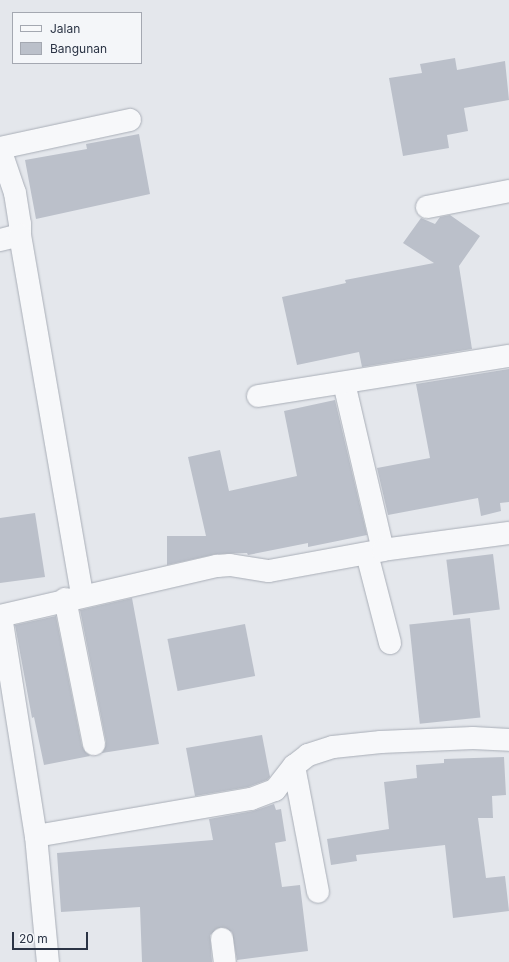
<!DOCTYPE html>
<style>
body{margin:0}
#map{position:relative;width:509px;height:962px;overflow:hidden;background:#e4e7ec;font-family:Inter,sans-serif}
div>[style]{position:absolute}
.building>*{inset:0;background:#bbc0ca;transform-origin:0 0}
.roads{filter:drop-shadow(0 0 1px #a9aeb7) drop-shadow(0 0 1px #a9aeb7)}
.street>*{height:22px;margin:-11px;padding:0 11px;transform-origin:11px;border-radius:11px;background:#f7f8fa}
span{translate:-50% -50%;white-space:nowrap;text-align:center;line-height:1.15;-webkit-text-stroke:3px #f4f6f9;paint-order:stroke}
.legend{position:absolute;left:12px;top:12px;width:130px;height:52px;box-sizing:border-box;background:#f4f6f9;border:1px solid #a4a8b1;margin:0;padding:5px 7px;list-style:none;font-size:12px;color:#2b3445}
.legend li{display:flex;align-items:center;gap:8px;height:20px}
.legend b{width:20px;border:1px solid #a4a8b1}
.scale{position:absolute;left:12px;top:932px;width:76px;height:18px;box-sizing:border-box;border:2px solid #2b3445;border-top:0;padding-left:5px;font-size:12px;line-height:14px;white-space:nowrap;color:#2b3445;-webkit-text-stroke:3px #f4f6f9;paint-order:stroke}
</style>
<div id="map">
<div class="building">
<i style="clip-path:polygon(455px 58px,457px 70px,505px 61px,509px 100px,464px 108px,468px 131px,447px 135px,449px 148px,403px 156px,389px 78px,422px 73px,420px 64px)"></i>
<i style="clip-path:polygon(139px 134px,150px 194px,36px 219px,25px 160px,87px 149px,86px 144px)"></i>
<i style="clip-path:polygon(450px 215px,480px 236px,459px 266px,472px 349px,362px 367px,359px 352px,297px 365px,282px 297px,346px 283px,345px 280px,434px 263px,403px 243px,421px 218px,435px 224px,440px 217px)"></i>
<i style="clip-path:polygon(509px 369px,509px 502px,500px 503px,501px 511px,481px 516px,478px 498px,388px 515px,377px 468px,430px 458px,416px 384px)"></i>
<i style="clip-path:polygon(335px 400px,367px 535px,308px 547px,308px 543px,248px 555px,247px 553px,216px 554px,167px 565px,167px 536px,206px 536px,188px 457px,220px 450px,229px 491px,297px 476px,284px 411px)"></i>
<i style="clip-path:polygon(35px 513px,45px 577px,0 583px,0 518px)"></i>
<i style="left:493px;top:554px;width:56px;height:47px;rotate:83deg"></i>
<i style="clip-path:polygon(132px 598px,159px 744px,102px 753px,106px 742px,80px 610px)"></i>
<i style="clip-path:polygon(56px 616px,82px 746px,90px 756px,44px 765px,34px 717px,32px 718px,15px 625px)"></i>
<i style="left:470px;top:618px;width:100px;height:61px;rotate:84deg"></i>
<i style="left:245px;top:624px;width:53px;height:79px;rotate:79deg"></i>
<i style="clip-path:polygon(262px 735px,270px 777px,267px 780px,248px 787px,195px 796px,186px 748px)"></i>
<i style="clip-path:polygon(504px 757px,506px 795px,492px 796px,493px 818px,478px 818px,486px 878px,505px 876px,509px 911px,453px 918px,445px 845px,356px 855px,357px 861px,331px 865px,327px 839px,389px 829px,384px 782px,417px 778px,416px 765px,444px 763px,444px 759px)"></i>
<i style="clip-path:polygon(274px 804px,276px 810px,281px 809px,286px 841px,275px 843px,282px 887px,300px 885px,308px 951px,237px 960px,232px 932px,221px 927px,210px 935px,212px 962px,142px 962px,140px 907px,61px 912px,57px 853px,213px 840px,209px 819px,253px 811px)"></i>
</div>
<div class="roads">
<div class="street">
<i style="left:0;top:148px;width:133px;rotate:-12.2deg"></i>
<i style="left:0;top:149px;width:46px;rotate:71.2deg"></i>
<i style="left:15px;top:193px;width:31px;rotate:81deg"></i>
<i style="left:20px;top:224px;width:11px;rotate:90deg"></i>
<i style="left:20px;top:235px;width:21px;rotate:166deg"></i>
<i style="left:427px;top:207px;width:84px;rotate:-11deg"></i>
<i style="left:20px;top:235px;width:365px;rotate:80.2deg"></i>
<i style="left:344px;top:383px;width:171px;rotate:76.9deg"></i>
<i style="left:258px;top:396px;width:254px;rotate:-9.1deg"></i>
<i style="left:367px;top:554px;width:92px;rotate:75.5deg"></i>
<i style="left:65px;top:599px;width:148px;rotate:78.7deg"></i>
<i style="left:0;top:616px;width:223px;rotate:-13deg"></i>
<i style="left:217px;top:566px;width:13px;rotate:-4deg"></i>
<i style="left:230px;top:565px;width:39px;rotate:9deg"></i>
<i style="left:269px;top:571px;width:116px;rotate:-10.4deg"></i>
<i style="left:383px;top:550px;width:127px;rotate:-7.7deg"></i>
<i style="left:1px;top:616px;width:223px;rotate:81deg"></i>
<i style="left:36px;top:836px;width:127px;rotate:84.6deg"></i>
<i style="left:294px;top:766px;width:128px;rotate:79.2deg"></i>
<i style="left:36px;top:836px;width:218px;rotate:-9.8deg"></i>
<i style="left:251px;top:799px;width:26px;rotate:-21deg"></i>
<i style="left:275px;top:790px;width:31px;rotate:-52deg"></i>
<i style="left:294px;top:766px;width:18px;rotate:-38deg"></i>
<i style="left:308px;top:755px;width:26px;rotate:-18deg"></i>
<i style="left:333px;top:747px;width:48px;rotate:-5.9deg"></i>
<i style="left:381px;top:742px;width:92px;rotate:-2.5deg"></i>
<i style="left:473px;top:738px;width:36px;rotate:3deg"></i>
<i style="left:222px;top:939px;width:23px;rotate:83deg"></i>
</div>
</div>
<ul class="legend">
<li><b style="height:5px;background:#f7f8fa"></b>Jalan</li>
<li><b style="height:11px;background:#bbc0ca"></b>Bangunan</li>
</ul>
<div class="scale">20 m</div>
</div>
